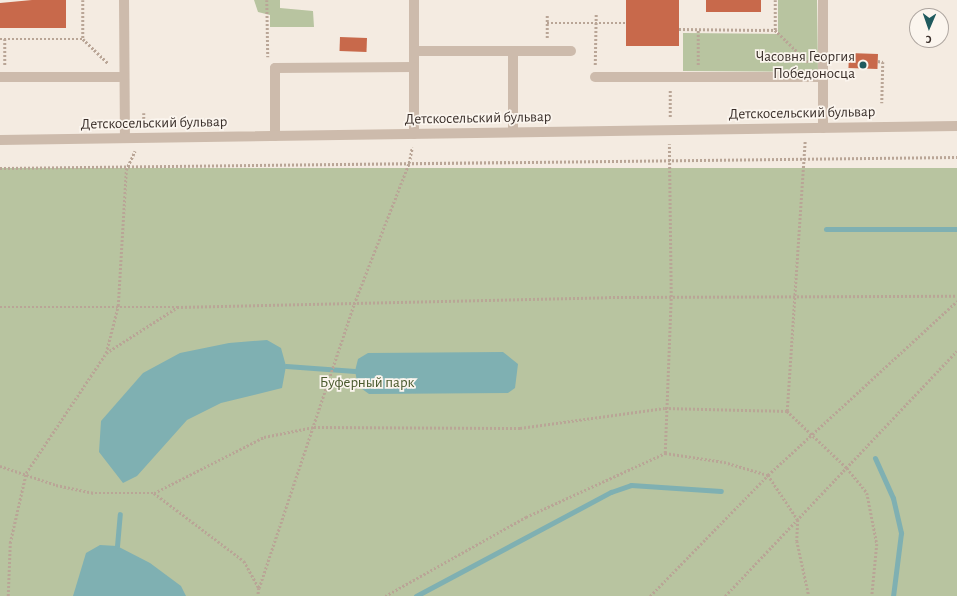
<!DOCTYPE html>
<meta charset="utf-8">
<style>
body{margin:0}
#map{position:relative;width:957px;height:596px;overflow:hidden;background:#f4ebe1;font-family:"Alegreya Sans",sans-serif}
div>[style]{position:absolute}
.green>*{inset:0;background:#b8c4a0;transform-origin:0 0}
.water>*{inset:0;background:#7fb0b2}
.stream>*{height:5px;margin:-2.5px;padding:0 2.5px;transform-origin:2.5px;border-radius:2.5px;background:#7fb0b2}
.building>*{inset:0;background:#c8694b;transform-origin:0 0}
.path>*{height:2.5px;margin-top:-1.25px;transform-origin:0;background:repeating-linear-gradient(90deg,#b9a596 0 2px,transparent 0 4px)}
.minor>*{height:10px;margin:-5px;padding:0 5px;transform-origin:5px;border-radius:5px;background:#cdbbac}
.dots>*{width:11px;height:11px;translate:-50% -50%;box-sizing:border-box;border:2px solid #fbf5ee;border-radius:50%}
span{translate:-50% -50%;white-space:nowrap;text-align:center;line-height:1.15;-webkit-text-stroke:3.5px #fbf5ee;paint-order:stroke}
.poi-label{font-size:15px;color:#3b302b}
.right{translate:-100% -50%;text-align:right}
.street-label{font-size:15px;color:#3b302b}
.park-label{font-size:15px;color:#4a5a2e}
.north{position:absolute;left:909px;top:8px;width:40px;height:40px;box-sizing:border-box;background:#fbf5ee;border:1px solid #aea6a0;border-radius:50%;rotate:182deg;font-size:11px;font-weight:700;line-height:16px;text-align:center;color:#3b302b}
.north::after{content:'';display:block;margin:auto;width:14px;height:18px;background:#1f5a5e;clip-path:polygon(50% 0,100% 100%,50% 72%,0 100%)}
</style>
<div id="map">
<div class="green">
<i style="clip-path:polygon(280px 0,280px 8px,313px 11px,314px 27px,270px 27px,270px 15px,258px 12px,254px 0)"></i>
<i style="clip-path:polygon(778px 0,817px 0,818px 72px,683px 71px,683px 33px,778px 34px)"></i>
<i style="left:957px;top:168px;width:428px;height:957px;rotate:90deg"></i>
</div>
<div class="water">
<i style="clip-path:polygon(267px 340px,281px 348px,286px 366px,282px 388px,221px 403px,187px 420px,137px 476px,123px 483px,99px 452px,101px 421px,143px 373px,180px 353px,229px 343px)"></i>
<i style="clip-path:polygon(503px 352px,518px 364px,515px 388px,508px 393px,369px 394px,358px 386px,355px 371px,358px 359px,368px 353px)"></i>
<i style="clip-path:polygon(100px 545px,117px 546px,150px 563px,181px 586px,186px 596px,73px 596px,86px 553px)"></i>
</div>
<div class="stream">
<i style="left:826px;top:229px;width:131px"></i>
<i style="left:286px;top:366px;width:69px;rotate:4.1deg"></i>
<i style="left:875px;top:458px;width:44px;rotate:65.8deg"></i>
<i style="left:893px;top:498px;width:36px;rotate:77deg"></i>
<i style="left:901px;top:533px;width:64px;rotate:97.2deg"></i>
<i style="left:117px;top:546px;width:32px;rotate:-85deg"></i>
<i style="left:416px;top:596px;width:221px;rotate:-28.1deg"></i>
<i style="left:611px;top:492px;width:21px;rotate:-19deg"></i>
<i style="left:631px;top:485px;width:90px;rotate:3.8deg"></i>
</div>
<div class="building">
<i style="clip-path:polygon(32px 0,66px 0,66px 28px,0 28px,0 3px)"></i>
<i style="left:626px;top:0;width:53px;height:46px"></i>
<i style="left:706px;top:0;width:55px;height:12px"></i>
<i style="left:340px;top:37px;width:27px;height:14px;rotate:2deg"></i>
<i style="left:849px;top:53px;width:29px;height:15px;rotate:2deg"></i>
</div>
<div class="path">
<i style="left:83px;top:0;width:39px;rotate:90deg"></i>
<i style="left:83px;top:39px;width:36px;rotate:44deg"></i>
<i style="left:267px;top:0;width:57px;rotate:89deg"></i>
<i style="left:547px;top:23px;width:79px"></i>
<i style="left:679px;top:29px;width:96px;rotate:0.6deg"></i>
<i style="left:775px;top:30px;width:30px;rotate:-90deg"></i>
<i style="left:775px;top:30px;width:47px;rotate:44.1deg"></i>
<i style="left:547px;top:38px;width:24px;rotate:-90deg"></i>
<i style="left:0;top:39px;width:83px"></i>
<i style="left:5px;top:39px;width:26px;rotate:90deg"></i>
<i style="left:878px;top:61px;width:5px;rotate:11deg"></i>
<i style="left:883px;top:62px;width:41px;rotate:91.4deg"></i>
<i style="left:595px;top:65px;width:52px;rotate:-88.9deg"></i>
<i style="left:698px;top:65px;width:36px;rotate:-90deg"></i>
<i style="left:144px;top:113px;width:11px;rotate:90deg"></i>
<i style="left:670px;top:117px;width:27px;rotate:-90deg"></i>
<i style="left:0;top:168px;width:957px;rotate:-0.66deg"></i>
<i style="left:0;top:307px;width:177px"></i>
<i style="left:177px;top:307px;width:432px;rotate:-1.3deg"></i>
<i style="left:609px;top:297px;width:348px;rotate:-0.2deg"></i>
<i style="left:106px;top:353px;width:83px;rotate:-32.7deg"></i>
<i style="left:787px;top:411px;width:271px;rotate:-86.2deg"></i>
<i style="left:665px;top:453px;width:156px;rotate:-87.8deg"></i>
<i style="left:671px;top:297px;width:153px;rotate:-90.7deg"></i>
<i style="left:0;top:466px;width:59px;rotate:18.7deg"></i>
<i style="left:56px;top:485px;width:40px;rotate:12deg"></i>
<i style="left:95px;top:493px;width:59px"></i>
<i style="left:154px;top:493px;width:123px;rotate:-27deg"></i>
<i style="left:264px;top:437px;width:51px;rotate:-11.3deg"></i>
<i style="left:314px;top:427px;width:206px;rotate:0.3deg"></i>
<i style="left:520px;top:428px;width:146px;rotate:-7.9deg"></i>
<i style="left:665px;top:408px;width:122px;rotate:1.4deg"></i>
<i style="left:787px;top:411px;width:83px;rotate:43.5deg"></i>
<i style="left:847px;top:468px;width:32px;rotate:51deg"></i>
<i style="left:867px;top:493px;width:52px;rotate:78.9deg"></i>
<i style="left:877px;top:544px;width:52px;rotate:95.5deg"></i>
<i style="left:154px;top:493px;width:113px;rotate:37.1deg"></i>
<i style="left:244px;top:561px;width:31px;rotate:61deg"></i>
<i style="left:259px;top:588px;width:8px;rotate:97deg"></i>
<i style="left:259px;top:588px;width:299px;rotate:-71.5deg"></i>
<i style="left:354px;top:304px;width:151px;rotate:-68.7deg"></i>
<i style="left:409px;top:163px;width:16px;rotate:-79deg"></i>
<i style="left:8px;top:596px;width:53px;rotate:-87.8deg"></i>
<i style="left:10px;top:543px;width:72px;rotate:-77.1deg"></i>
<i style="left:26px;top:473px;width:144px;rotate:-56.3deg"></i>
<i style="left:106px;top:353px;width:49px;rotate:-75.7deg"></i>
<i style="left:118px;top:306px;width:136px;rotate:-86.6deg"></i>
<i style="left:126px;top:170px;width:21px;rotate:-65deg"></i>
<i style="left:385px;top:596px;width:162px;rotate:-29.3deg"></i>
<i style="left:526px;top:517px;width:153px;rotate:-24.7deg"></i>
<i style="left:665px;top:453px;width:60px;rotate:8.7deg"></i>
<i style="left:724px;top:462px;width:46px;rotate:16.5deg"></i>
<i style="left:768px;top:475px;width:54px;rotate:56.3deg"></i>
<i style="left:798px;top:520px;width:21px;rotate:93deg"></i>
<i style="left:797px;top:541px;width:56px;rotate:77.7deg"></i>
<i style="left:650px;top:596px;width:169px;rotate:-45.7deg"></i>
<i style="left:768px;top:475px;width:257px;rotate:-42.6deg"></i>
<i style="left:725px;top:596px;width:337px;rotate:-46.6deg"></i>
</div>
<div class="minor">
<i style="left:124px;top:0;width:138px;rotate:89.6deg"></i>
<i style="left:414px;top:0;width:134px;rotate:90deg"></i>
<i style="left:823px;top:0;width:128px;rotate:90deg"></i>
<i style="left:414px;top:51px;width:157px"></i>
<i style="left:513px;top:51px;width:81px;rotate:90deg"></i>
<i style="left:0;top:77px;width:124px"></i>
<i style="left:595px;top:77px;width:228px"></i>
<i style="left:275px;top:136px;width:68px;rotate:-90deg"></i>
<i style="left:275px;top:68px;width:139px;rotate:-0.4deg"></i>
<i style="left:0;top:140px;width:957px;rotate:-0.84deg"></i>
</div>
<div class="dots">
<i style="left:863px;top:65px;background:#1f5a5e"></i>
</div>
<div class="poi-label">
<span class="right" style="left:855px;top:65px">Часовня Георгия<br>Победоносца</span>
</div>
<div class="street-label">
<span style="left:802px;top:113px;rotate:-1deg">Детскосельский бульвар</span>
<span style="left:478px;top:118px;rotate:-1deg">Детскосельский бульвар</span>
<span style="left:154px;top:123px;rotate:-1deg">Детскосельский бульвар</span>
</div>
<div class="park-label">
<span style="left:367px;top:383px">Буферный парк</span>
</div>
<div class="north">С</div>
</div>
